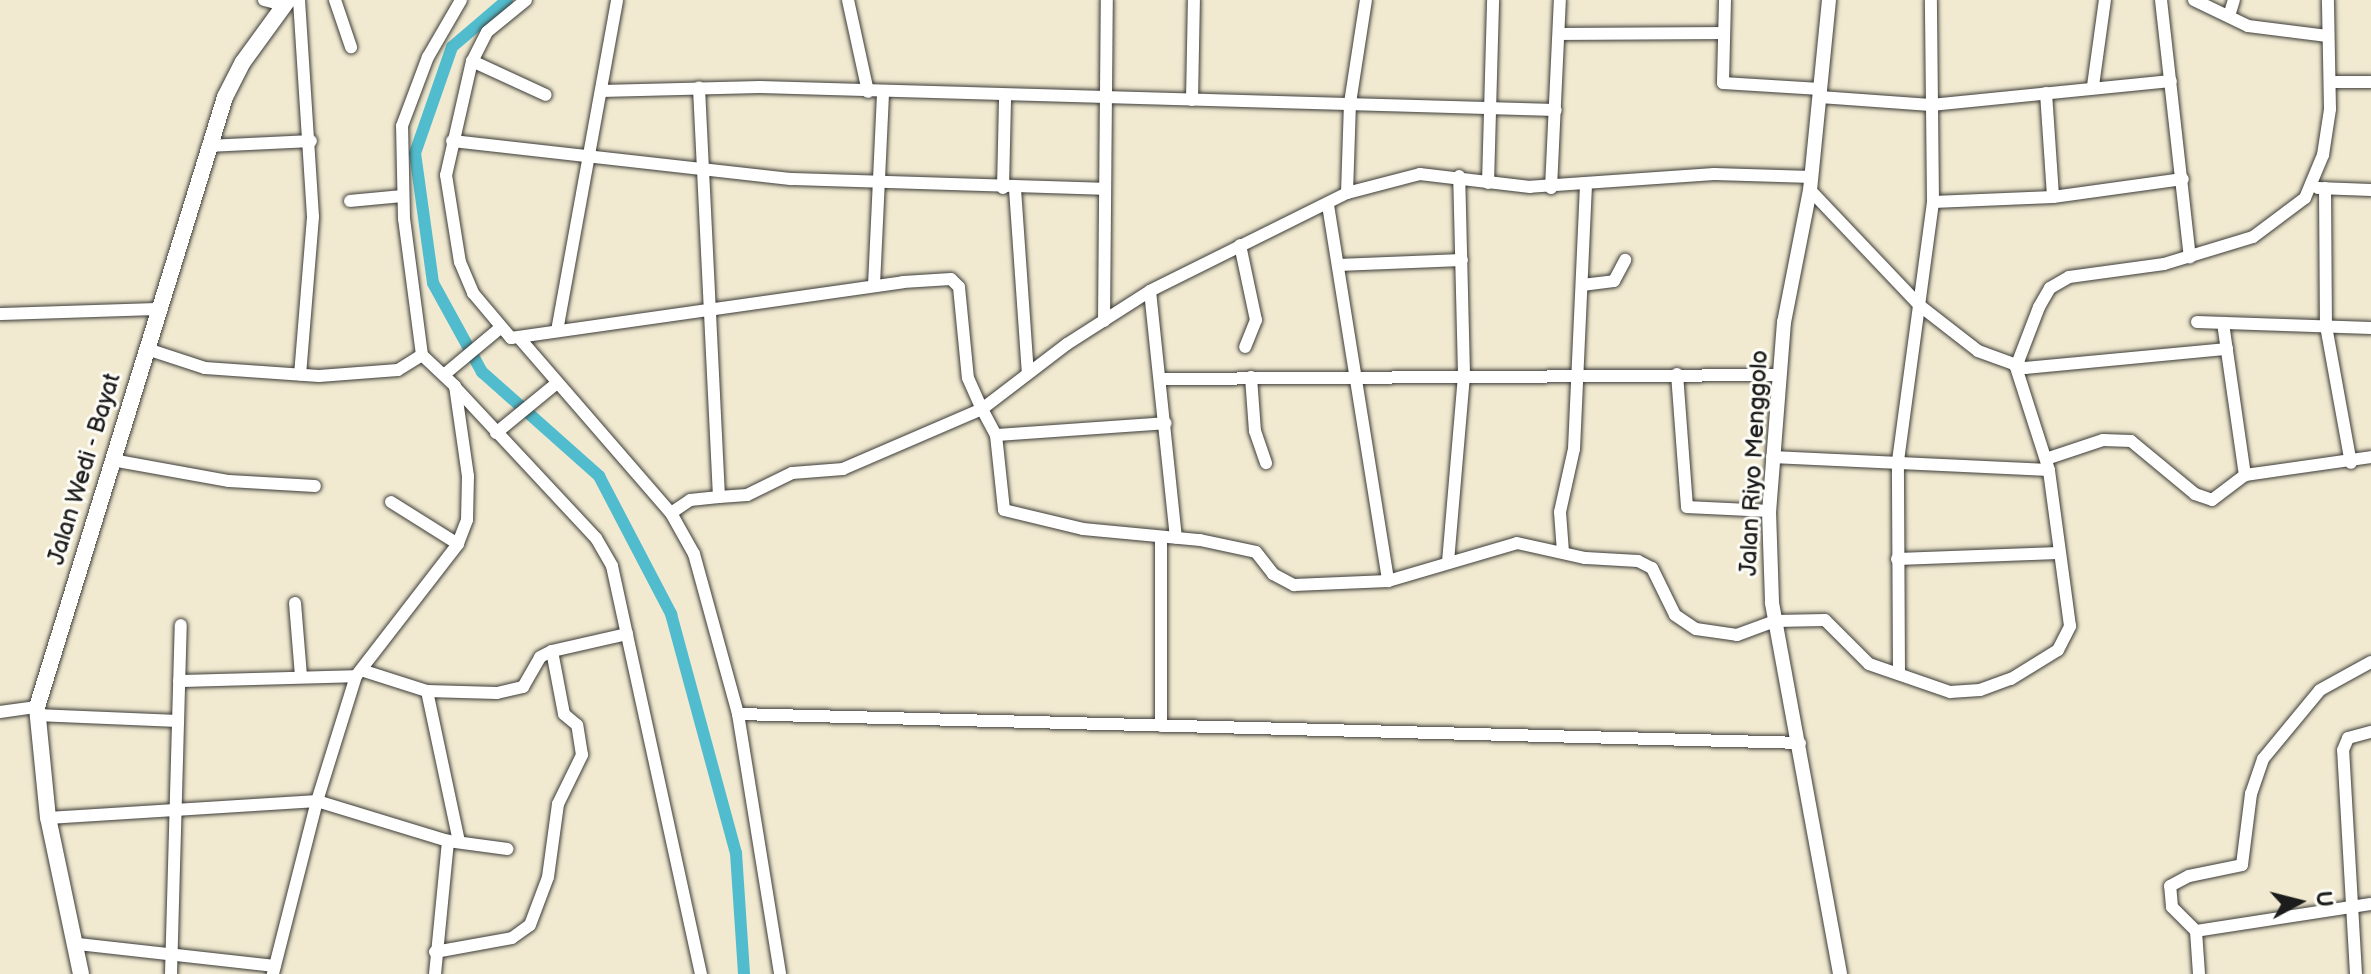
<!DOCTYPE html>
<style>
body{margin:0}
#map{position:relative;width:2371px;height:974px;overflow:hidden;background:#f1ead1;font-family:"Balsamiq Sans",sans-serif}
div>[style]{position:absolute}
.canal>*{height:12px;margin:-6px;padding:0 6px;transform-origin:6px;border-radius:6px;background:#51bccd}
.roads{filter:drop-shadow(0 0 2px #3c3b37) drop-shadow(0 0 2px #3c3b37)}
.minor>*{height:12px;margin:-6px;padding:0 6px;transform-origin:6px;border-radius:6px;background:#fff}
.tertiary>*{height:14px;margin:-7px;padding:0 7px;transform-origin:7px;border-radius:7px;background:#fff}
.secondary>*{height:16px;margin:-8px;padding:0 8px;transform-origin:8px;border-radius:8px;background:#fff}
span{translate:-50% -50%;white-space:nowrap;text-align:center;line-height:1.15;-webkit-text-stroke:6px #fdfcf7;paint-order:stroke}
.street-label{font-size:24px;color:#1c1c1c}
.north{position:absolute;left:2259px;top:862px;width:80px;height:80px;-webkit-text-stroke:6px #fdfcf7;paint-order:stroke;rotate:83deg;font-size:22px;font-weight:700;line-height:32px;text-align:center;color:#1c1c1c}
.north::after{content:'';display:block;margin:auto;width:28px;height:36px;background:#1c1c1c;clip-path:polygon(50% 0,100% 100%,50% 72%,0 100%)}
</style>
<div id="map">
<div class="canal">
<i style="left:507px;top:0;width:72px;rotate:139.5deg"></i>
<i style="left:452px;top:47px;width:112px;rotate:109.2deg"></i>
<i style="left:415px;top:153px;width:131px;rotate:82.1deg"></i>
<i style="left:433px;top:283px;width:102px;rotate:61.2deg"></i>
<i style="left:482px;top:372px;width:157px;rotate:41.6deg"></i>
<i style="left:599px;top:476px;width:156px;rotate:62.4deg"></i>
<i style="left:671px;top:614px;width:248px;rotate:74.8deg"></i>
<i style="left:736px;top:853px;width:121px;rotate:86.2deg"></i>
</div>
<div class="roads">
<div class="minor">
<i style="left:264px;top:0;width:21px;rotate:14deg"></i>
<i style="left:299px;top:0;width:217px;rotate:86.3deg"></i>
<i style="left:313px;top:217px;width:158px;rotate:94.7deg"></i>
<i style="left:335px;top:0;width:50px;rotate:71.2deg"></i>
<i style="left:526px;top:0;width:50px;rotate:140.6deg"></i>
<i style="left:487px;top:32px;width:33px;rotate:117deg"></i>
<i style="left:472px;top:61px;width:117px;rotate:102.8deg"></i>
<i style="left:446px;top:175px;width:88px;rotate:80.9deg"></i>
<i style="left:460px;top:262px;width:34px;rotate:67deg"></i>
<i style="left:473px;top:293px;width:59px;rotate:49.8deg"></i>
<i style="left:511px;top:338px;width:396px;rotate:-8.1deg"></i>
<i style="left:903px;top:282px;width:48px;rotate:-3.6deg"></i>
<i style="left:951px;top:279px;width:11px;rotate:45deg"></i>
<i style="left:959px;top:287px;width:91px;rotate:84.4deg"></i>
<i style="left:968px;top:378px;width:34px;rotate:66deg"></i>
<i style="left:982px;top:409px;width:151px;rotate:156.7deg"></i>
<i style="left:843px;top:469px;width:51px;rotate:175.5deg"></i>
<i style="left:792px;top:473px;width:50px;rotate:153.9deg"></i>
<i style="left:747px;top:495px;width:28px;rotate:176deg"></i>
<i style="left:848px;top:0;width:94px;rotate:77.7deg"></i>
<i style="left:1725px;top:0;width:83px;rotate:91.4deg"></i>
<i style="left:1723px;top:83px;width:97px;rotate:3.5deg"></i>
<i style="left:2161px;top:0;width:259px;rotate:83.6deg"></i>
<i style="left:2194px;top:0;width:60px;rotate:25.7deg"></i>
<i style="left:2248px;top:26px;width:80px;rotate:7.2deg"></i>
<i style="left:2229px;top:16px;width:17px;rotate:-73deg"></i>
<i style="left:1560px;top:34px;width:164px;rotate:-0.3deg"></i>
<i style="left:472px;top:61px;width:81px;rotate:24.7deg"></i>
<i style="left:2331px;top:82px;width:40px"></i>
<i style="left:2093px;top:86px;width:87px;rotate:-82.1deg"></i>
<i style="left:601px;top:91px;width:159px;rotate:-1.4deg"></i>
<i style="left:760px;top:87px;width:796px;rotate:1.66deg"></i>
<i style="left:2046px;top:93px;width:104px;rotate:86.1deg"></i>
<i style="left:1820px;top:97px;width:111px;rotate:4.1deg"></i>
<i style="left:1931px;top:105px;width:241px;rotate:-5.7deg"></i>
<i style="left:1192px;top:100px;width:100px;rotate:-88.9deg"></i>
<i style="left:452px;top:141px;width:341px;rotate:6.4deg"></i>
<i style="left:791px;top:179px;width:313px;rotate:1.8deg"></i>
<i style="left:208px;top:146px;width:103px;rotate:-2.8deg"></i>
<i style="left:1812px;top:177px;width:98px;rotate:-178.2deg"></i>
<i style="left:1714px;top:174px;width:184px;rotate:176deg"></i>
<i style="left:1530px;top:187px;width:111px;rotate:-173.3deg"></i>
<i style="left:1420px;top:174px;width:75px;rotate:165.4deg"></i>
<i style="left:1347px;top:193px;width:220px;rotate:153.6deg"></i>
<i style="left:1150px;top:291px;width:98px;rotate:147.4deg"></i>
<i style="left:1067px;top:344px;width:107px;rotate:142.6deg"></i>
<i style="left:982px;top:409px;width:30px;rotate:62deg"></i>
<i style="left:996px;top:435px;width:75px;rotate:83.9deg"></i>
<i style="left:1004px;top:510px;width:81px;rotate:13.5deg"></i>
<i style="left:1083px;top:529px;width:118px;rotate:5.4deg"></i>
<i style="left:1200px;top:540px;width:57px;rotate:12.1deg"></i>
<i style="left:1256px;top:552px;width:28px;rotate:52deg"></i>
<i style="left:1273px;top:574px;width:24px;rotate:28deg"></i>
<i style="left:1294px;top:585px;width:94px;rotate:-2.4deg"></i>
<i style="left:1388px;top:581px;width:134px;rotate:-16.4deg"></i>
<i style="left:1517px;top:543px;width:70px;rotate:12.4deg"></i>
<i style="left:1585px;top:558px;width:53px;rotate:3.2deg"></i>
<i style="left:1638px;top:561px;width:16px;rotate:27deg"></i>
<i style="left:1652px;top:568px;width:52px;rotate:63.9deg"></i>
<i style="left:1675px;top:615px;width:25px;rotate:34deg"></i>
<i style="left:1696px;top:629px;width:41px;rotate:8.3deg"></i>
<i style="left:1737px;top:635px;width:40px;rotate:-20.2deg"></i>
<i style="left:1775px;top:621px;width:50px;rotate:-1.1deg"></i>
<i style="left:1825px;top:620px;width:62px;rotate:45deg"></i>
<i style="left:1869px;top:664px;width:86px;rotate:19.1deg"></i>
<i style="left:1950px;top:692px;width:30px;rotate:-4deg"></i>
<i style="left:1980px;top:690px;width:33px;rotate:-20deg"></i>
<i style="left:2011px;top:679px;width:55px;rotate:-31.7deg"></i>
<i style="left:2058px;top:650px;width:27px;rotate:-63deg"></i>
<i style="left:2070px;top:626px;width:157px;rotate:-97.7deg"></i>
<i style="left:2049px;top:470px;width:108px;rotate:-107.8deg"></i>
<i style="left:2016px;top:367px;width:64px;rotate:-69deg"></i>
<i style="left:2039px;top:307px;width:22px;rotate:-60deg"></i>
<i style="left:2050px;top:288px;width:22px;rotate:-30deg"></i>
<i style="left:2069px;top:277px;width:96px;rotate:-7.8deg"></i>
<i style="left:2164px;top:264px;width:93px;rotate:-16.9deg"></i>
<i style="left:2253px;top:237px;width:65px;rotate:-36.9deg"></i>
<i style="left:2305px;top:198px;width:47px;rotate:-67.3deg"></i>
<i style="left:2323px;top:155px;width:47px;rotate:-81.3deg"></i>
<i style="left:2330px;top:109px;width:109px;rotate:-91.1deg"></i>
<i style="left:1488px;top:183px;width:183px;rotate:-88.4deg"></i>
<i style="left:1003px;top:188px;width:91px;rotate:-88.7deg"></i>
<i style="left:1551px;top:188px;width:188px;rotate:-87.3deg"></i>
<i style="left:2318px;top:188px;width:53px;rotate:2.2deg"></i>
<i style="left:2325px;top:188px;width:138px;rotate:89.6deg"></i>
<i style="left:2326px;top:326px;width:139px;rotate:79.7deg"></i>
<i style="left:1015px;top:189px;width:184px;rotate:86deg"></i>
<i style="left:1810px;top:190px;width:158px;rotate:46.5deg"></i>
<i style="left:1919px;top:305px;width:75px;rotate:37.9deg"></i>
<i style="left:1978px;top:351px;width:50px;rotate:19.9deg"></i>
<i style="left:2025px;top:368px;width:203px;rotate:-5.4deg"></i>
<i style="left:1347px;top:193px;width:90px;rotate:-88.1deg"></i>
<i style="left:1350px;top:103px;width:104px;rotate:-81.2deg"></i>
<i style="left:350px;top:201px;width:52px;rotate:-5.5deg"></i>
<i style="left:1933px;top:202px;width:120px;rotate:-2.4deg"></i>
<i style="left:2053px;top:197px;width:131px;rotate:-7.9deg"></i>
<i style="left:1328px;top:205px;width:381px;rotate:80.9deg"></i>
<i style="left:1240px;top:245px;width:77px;rotate:78deg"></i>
<i style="left:1256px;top:320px;width:29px;rotate:112deg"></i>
<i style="left:1338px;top:265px;width:124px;rotate:-2.3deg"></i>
<i style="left:874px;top:285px;width:192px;rotate:-87.3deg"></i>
<i style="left:1582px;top:285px;width:32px;rotate:-7deg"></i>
<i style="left:1614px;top:281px;width:24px;rotate:-62deg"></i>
<i style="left:1150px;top:291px;width:248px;rotate:84deg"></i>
<i style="left:0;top:314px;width:158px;rotate:-1.8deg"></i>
<i style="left:1104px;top:321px;width:321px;rotate:-89.5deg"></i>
<i style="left:2197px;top:322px;width:174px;rotate:2deg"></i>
<i style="left:2223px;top:323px;width:154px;rotate:81.8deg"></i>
<i style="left:557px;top:331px;width:336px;rotate:-79.7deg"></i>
<i style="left:521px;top:340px;width:229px;rotate:49.1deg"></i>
<i style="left:671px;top:513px;width:47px;rotate:60.7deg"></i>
<i style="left:694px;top:554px;width:166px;rotate:74.6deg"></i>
<i style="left:738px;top:714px;width:263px;rotate:80.8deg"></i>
<i style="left:147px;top:349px;width:61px;rotate:18.1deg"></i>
<i style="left:205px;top:368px;width:114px;rotate:4deg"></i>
<i style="left:319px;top:376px;width:79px;rotate:-4.3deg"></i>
<i style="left:398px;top:370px;width:28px;rotate:-32deg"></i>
<i style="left:422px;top:355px;width:45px;rotate:43.2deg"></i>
<i style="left:455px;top:386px;width:91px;rotate:81.8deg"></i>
<i style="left:468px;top:476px;width:44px;rotate:91.3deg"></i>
<i style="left:467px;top:520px;width:26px;rotate:111deg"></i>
<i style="left:458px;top:544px;width:167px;rotate:127.7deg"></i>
<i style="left:356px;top:676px;width:131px;rotate:107.3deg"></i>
<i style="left:317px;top:801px;width:179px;rotate:104.3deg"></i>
<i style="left:422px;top:355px;width:137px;rotate:-97.5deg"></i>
<i style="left:404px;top:219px;width:93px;rotate:-91.2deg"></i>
<i style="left:402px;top:126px;width:74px;rotate:-69.4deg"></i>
<i style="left:428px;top:57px;width:66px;rotate:-59.9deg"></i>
<i style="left:445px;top:374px;width:70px;rotate:-39.8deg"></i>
<i style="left:1677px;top:374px;width:133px;rotate:85.7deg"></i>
<i style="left:1687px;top:507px;width:82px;rotate:2.8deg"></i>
<i style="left:1251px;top:377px;width:54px;rotate:85.8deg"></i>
<i style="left:1255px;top:431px;width:34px;rotate:71deg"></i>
<i style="left:1161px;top:379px;width:618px;rotate:-0.37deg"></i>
<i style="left:455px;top:387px;width:207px;rotate:47deg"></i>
<i style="left:596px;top:538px;width:32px;rotate:60deg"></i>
<i style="left:612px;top:566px;width:418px;rotate:77.7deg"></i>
<i style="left:496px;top:433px;width:79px;rotate:-39.3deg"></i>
<i style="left:996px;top:435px;width:170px;rotate:-4deg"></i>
<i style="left:1772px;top:457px;width:277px;rotate:2.7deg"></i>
<i style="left:2046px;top:459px;width:60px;rotate:-18.4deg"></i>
<i style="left:2103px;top:440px;width:28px;rotate:2deg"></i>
<i style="left:2131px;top:441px;width:83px;rotate:39.6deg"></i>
<i style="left:2195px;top:494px;width:18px;rotate:19deg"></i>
<i style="left:2212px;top:500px;width:41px;rotate:-37.1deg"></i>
<i style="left:2245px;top:475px;width:127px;rotate:-8.1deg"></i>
<i style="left:112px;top:460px;width:119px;rotate:10.2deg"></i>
<i style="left:229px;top:481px;width:86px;rotate:3.3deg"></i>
<i style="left:391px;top:502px;width:79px;rotate:32.1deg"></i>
<i style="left:671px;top:513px;width:23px;rotate:-34deg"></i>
<i style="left:690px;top:500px;width:29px;rotate:-6deg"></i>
<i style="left:719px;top:497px;width:410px;rotate:-92.8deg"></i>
<i style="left:1161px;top:537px;width:189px;rotate:90deg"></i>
<i style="left:1563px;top:552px;width:40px;rotate:-94.3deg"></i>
<i style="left:1560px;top:512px;width:65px;rotate:-77.5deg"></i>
<i style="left:1574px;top:449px;width:263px;rotate:-87.4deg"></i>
<i style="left:1897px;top:559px;width:162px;rotate:-2.1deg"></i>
<i style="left:1448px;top:562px;width:189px;rotate:-85.1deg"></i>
<i style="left:1464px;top:374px;width:198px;rotate:-91.4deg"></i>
<i style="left:295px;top:603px;width:73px;rotate:85.3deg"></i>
<i style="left:361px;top:670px;width:69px;rotate:17.7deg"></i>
<i style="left:427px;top:691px;width:70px;rotate:1.6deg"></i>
<i style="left:497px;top:693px;width:27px;rotate:-13deg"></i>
<i style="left:523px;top:687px;width:34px;rotate:-60deg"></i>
<i style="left:540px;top:657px;width:13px;rotate:-27deg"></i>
<i style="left:1899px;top:674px;width:213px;rotate:-90.3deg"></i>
<i style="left:1898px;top:461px;width:261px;rotate:-82.3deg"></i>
<i style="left:1933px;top:202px;width:202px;rotate:-90.6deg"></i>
<i style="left:179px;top:681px;width:177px;rotate:-1.6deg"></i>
<i style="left:427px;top:691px;width:154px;rotate:78deg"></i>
<i style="left:0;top:712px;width:37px;rotate:-8deg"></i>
<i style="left:738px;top:714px;width:1062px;rotate:1.56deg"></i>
<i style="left:36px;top:715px;width:142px;rotate:2.4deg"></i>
<i style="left:48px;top:818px;width:270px;rotate:-3.6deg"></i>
<i style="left:317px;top:801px;width:137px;rotate:17deg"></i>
<i style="left:448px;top:841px;width:60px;rotate:7.7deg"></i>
<i style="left:2196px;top:931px;width:34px;rotate:-135deg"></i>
<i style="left:2172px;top:907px;width:21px;rotate:-95deg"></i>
<i style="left:2170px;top:886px;width:21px;rotate:-28deg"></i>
<i style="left:2189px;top:876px;width:54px;rotate:-11.7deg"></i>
<i style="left:2242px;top:865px;width:72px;rotate:-82.8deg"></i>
<i style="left:2251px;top:794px;width:37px;rotate:-71deg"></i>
<i style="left:2263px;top:759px;width:89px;rotate:-50.4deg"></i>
<i style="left:2320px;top:690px;width:58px;rotate:-28.8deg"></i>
<i style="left:78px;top:944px;width:198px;rotate:6.4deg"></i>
<i style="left:435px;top:952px;width:78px;rotate:-10.3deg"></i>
<i style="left:512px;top:938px;width:22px;rotate:-36deg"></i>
<i style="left:530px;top:925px;width:51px;rotate:-69.4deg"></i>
<i style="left:548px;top:877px;width:74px;rotate:-82.2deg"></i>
<i style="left:558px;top:804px;width:55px;rotate:-63.9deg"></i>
<i style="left:582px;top:755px;width:30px;rotate:-99deg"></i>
<i style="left:577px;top:725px;width:17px;rotate:-140deg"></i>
<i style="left:564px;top:714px;width:64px;rotate:-100.8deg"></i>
<i style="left:552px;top:651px;width:77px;rotate:-12.8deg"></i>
<i style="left:171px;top:974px;width:349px;rotate:-88.4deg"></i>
<i style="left:435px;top:974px;width:134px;rotate:-84.4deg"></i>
<i style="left:2199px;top:974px;width:43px;rotate:-94deg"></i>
<i style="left:2196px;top:931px;width:177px;rotate:-8.8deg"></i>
<i style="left:2356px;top:974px;width:224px;rotate:-93.3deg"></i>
<i style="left:2343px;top:750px;width:13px;rotate:-67deg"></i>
<i style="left:2348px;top:738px;width:24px;rotate:-15deg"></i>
</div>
<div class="tertiary">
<i style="left:1829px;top:0;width:191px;rotate:95.7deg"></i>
<i style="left:1810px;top:190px;width:135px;rotate:101.1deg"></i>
<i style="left:1784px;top:322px;width:190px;rotate:94.5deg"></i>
<i style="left:1769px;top:511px;width:92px;rotate:88.1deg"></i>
<i style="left:1772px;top:603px;width:377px;rotate:79.6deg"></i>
</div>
<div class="secondary">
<i style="left:81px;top:974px;width:159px;rotate:-101.9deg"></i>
<i style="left:48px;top:818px;width:112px;rotate:-95.7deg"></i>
<i style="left:37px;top:707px;width:638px;rotate:-72.87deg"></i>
<i style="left:225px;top:97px;width:39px;rotate:-63deg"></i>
<i style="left:243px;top:62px;width:77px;rotate:-54deg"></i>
</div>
</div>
<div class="street-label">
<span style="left:1754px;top:463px;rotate:-87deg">Jalan Riyo Menggolo</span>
<span style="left:84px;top:469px;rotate:-73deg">Jalan Wedi - Bayat</span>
</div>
<div class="north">U</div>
</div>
